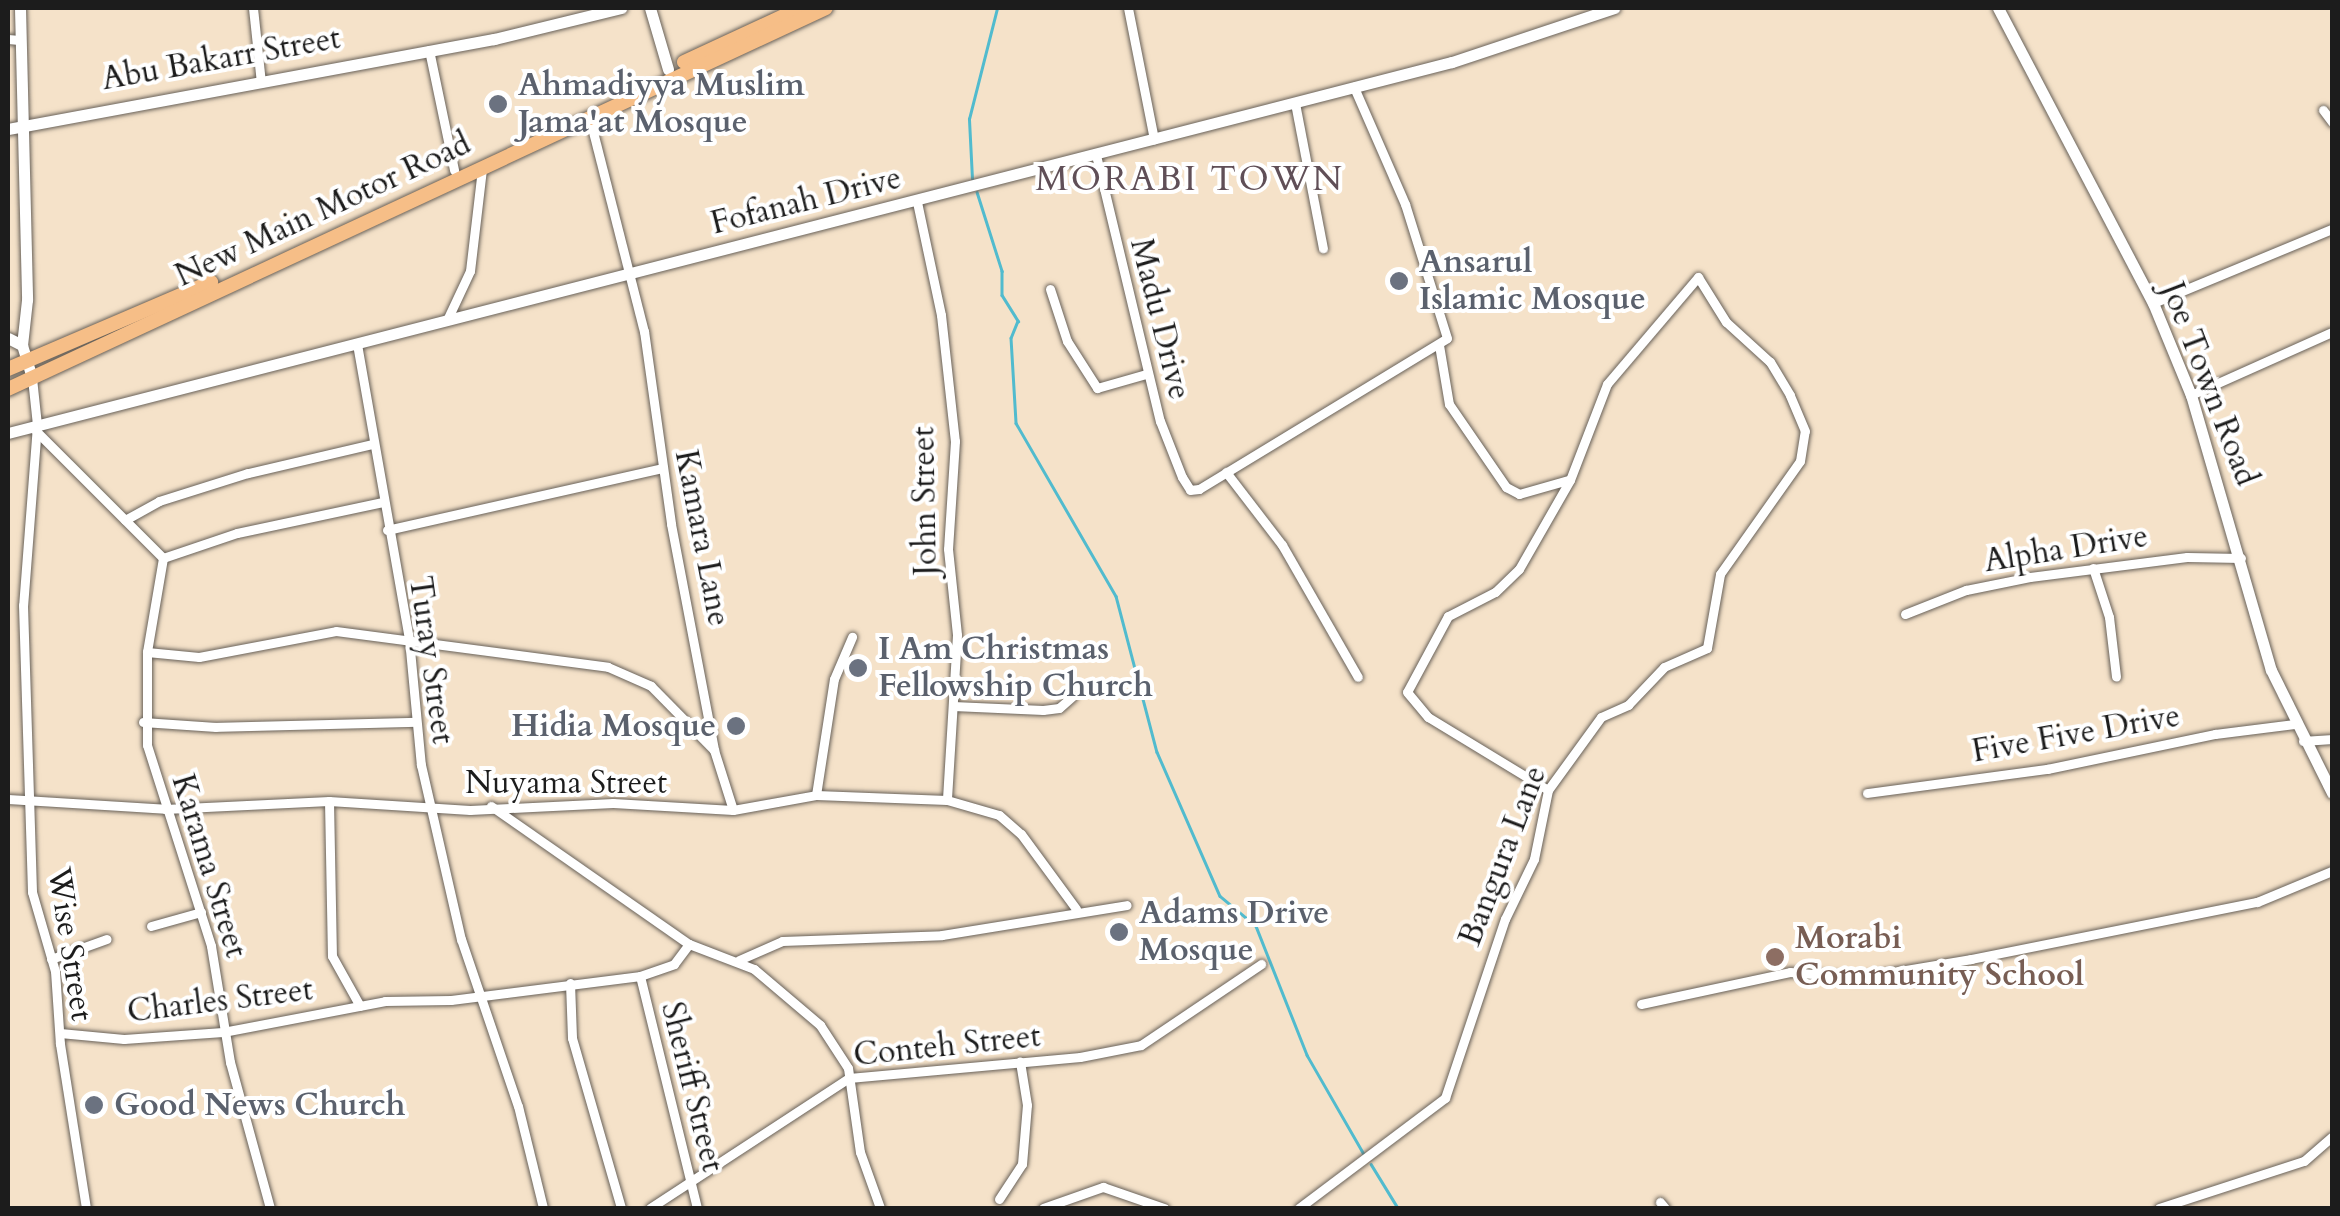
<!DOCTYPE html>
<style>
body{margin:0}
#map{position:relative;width:2340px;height:1216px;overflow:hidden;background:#f5e2c9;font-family:Cardo,serif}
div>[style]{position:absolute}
.stream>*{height:2.5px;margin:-1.25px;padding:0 1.25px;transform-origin:1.25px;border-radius:1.25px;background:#51bbce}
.roads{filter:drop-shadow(0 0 2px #686159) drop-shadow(0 0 2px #686159)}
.minor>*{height:9px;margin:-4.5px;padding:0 4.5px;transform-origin:4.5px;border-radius:4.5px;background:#fff}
.tertiary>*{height:11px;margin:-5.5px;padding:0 5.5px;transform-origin:5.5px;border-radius:5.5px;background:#fff}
.trunk>*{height:14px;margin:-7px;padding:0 7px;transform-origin:7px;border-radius:7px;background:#f6be87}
.dots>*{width:28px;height:28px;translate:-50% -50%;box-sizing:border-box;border:5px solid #fff;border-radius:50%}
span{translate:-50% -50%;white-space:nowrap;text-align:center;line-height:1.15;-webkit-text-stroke:8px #fff;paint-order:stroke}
.street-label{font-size:32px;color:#1c1c1c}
.worship-label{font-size:32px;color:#5b616d;font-weight:700}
.left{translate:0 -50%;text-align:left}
.right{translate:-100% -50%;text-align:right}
.education-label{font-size:32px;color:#785e54;font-weight:700}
.neighbourhood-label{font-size:35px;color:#604f57;letter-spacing:2.5px}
.frame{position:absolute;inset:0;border:10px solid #1c1c1c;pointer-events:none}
</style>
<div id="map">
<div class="stream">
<i style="left:972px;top:179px;width:60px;rotate:-92.9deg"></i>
<i style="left:969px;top:119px;width:114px;rotate:-75.8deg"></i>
<i style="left:977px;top:192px;width:83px;rotate:72.4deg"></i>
<i style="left:1002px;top:271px;width:24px;rotate:90deg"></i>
<i style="left:1002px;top:295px;width:31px;rotate:58deg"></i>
<i style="left:1018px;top:321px;width:18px;rotate:112deg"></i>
<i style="left:1011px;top:338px;width:85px;rotate:86.6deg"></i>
<i style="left:1016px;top:423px;width:200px;rotate:60deg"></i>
<i style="left:1116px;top:596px;width:161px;rotate:75.3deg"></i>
<i style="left:1157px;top:752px;width:157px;rotate:66.4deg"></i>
<i style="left:1220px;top:896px;width:47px;rotate:39.8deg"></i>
<i style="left:1256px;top:926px;width:139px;rotate:68.4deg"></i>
<i style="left:1307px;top:1055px;width:114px;rotate:60.1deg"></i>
<i style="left:1371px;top:1164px;width:52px;rotate:58.5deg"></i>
</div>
<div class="roads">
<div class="minor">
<i style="left:253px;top:8px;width:75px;rotate:83.9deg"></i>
<i style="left:1128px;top:8px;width:134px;rotate:78.8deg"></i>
<i style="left:8px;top:39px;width:11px;rotate:5deg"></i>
<i style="left:429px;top:50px;width:123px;rotate:78.2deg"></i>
<i style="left:1295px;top:103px;width:148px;rotate:79.1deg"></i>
<i style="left:2323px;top:110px;width:15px;rotate:53deg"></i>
<i style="left:589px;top:116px;width:222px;rotate:75.7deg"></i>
<i style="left:644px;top:331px;width:195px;rotate:82deg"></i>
<i style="left:671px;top:524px;width:230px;rotate:79.2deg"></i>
<i style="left:714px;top:750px;width:63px;rotate:72.4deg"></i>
<i style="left:1096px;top:155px;width:274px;rotate:76.5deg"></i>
<i style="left:1160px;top:421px;width:60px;rotate:68.6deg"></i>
<i style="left:1182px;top:477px;width:15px;rotate:58deg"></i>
<i style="left:1190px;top:490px;width:9px;rotate:-6deg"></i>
<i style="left:1199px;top:489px;width:290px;rotate:-31.3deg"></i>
<i style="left:1447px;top:338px;width:140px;rotate:-107.4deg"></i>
<i style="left:1405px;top:204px;width:128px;rotate:-113.6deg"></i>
<i style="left:917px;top:202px;width:116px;rotate:78deg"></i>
<i style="left:941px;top:315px;width:127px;rotate:83.7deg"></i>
<i style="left:955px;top:441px;width:108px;rotate:93.7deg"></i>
<i style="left:948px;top:549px;width:86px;rotate:84deg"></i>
<i style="left:957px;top:635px;width:165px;rotate:93.5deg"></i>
<i style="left:1050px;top:289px;width:55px;rotate:71.9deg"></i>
<i style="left:1067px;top:341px;width:56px;rotate:57.4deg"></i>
<i style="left:1097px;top:388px;width:51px;rotate:-15.9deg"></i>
<i style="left:2153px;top:303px;width:194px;rotate:-22.5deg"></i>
<i style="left:447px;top:320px;width:54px;rotate:-64.9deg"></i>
<i style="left:470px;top:271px;width:103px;rotate:-83.3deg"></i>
<i style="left:357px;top:344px;width:300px;rotate:80deg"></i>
<i style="left:409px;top:639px;width:127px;rotate:84.6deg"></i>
<i style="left:421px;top:765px;width:179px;rotate:77.1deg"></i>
<i style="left:461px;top:939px;width:176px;rotate:71.2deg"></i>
<i style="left:518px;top:1106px;width:105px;rotate:76.2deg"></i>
<i style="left:1439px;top:345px;width:60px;rotate:80.4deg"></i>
<i style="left:1449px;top:404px;width:101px;rotate:55.5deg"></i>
<i style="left:1506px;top:487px;width:15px;rotate:28deg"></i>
<i style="left:1519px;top:494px;width:51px;rotate:-15.9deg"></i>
<i style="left:32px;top:378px;width:47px;rotate:83.9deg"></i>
<i style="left:37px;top:425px;width:181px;rotate:94.4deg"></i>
<i style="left:23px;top:605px;width:287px;rotate:88.2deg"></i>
<i style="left:32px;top:892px;width:82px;rotate:73.8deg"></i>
<i style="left:55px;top:971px;width:73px;rotate:86.1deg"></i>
<i style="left:60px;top:1044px;width:166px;rotate:81deg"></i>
<i style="left:2191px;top:395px;width:154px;rotate:-24.1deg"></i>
<i style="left:36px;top:431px;width:180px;rotate:45deg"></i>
<i style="left:163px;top:558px;width:95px;rotate:99.7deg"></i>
<i style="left:147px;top:652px;width:52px;rotate:5.5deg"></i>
<i style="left:199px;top:657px;width:139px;rotate:-10.7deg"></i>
<i style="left:336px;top:631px;width:274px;rotate:7.5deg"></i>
<i style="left:608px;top:667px;width:47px;rotate:23.8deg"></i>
<i style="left:651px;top:686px;width:90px;rotate:45.5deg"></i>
<i style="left:1226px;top:472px;width:92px;rotate:52.5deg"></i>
<i style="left:1282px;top:545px;width:152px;rotate:60.1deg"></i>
<i style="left:125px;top:520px;width:39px;rotate:-29deg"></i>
<i style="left:159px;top:501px;width:93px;rotate:-17.5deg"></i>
<i style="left:248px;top:473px;width:128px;rotate:-13.1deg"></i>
<i style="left:387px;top:530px;width:283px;rotate:-12.7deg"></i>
<i style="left:163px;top:558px;width:78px;rotate:-18.7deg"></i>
<i style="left:237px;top:533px;width:149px;rotate:-12deg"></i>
<i style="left:2093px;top:568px;width:52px;rotate:71.9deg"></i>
<i style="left:2109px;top:617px;width:60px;rotate:83.3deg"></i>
<i style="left:1905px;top:614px;width:66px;rotate:-21.5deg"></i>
<i style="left:1966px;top:590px;width:65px;rotate:-11.5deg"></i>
<i style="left:2030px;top:577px;width:158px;rotate:-7.3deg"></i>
<i style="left:2187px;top:557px;width:54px;rotate:1.1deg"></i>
<i style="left:147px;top:652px;width:93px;rotate:90deg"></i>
<i style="left:147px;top:745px;width:211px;rotate:72.3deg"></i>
<i style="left:211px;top:946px;width:118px;rotate:80.7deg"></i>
<i style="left:230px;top:1062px;width:151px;rotate:74.7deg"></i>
<i style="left:953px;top:706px;width:90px;rotate:2.5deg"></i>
<i style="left:1043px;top:710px;width:16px;rotate:-7deg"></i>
<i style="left:1059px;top:708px;width:18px;rotate:-41deg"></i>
<i style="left:143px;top:722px;width:73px;rotate:3.9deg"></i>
<i style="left:216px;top:727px;width:197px;rotate:-1.5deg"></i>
<i style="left:2303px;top:741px;width:29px;rotate:-4deg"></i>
<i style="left:1867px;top:793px;width:182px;rotate:-7.6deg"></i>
<i style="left:2047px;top:769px;width:172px;rotate:-11.8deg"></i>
<i style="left:2215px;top:734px;width:80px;rotate:-7.2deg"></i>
<i style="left:816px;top:795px;width:117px;rotate:-81.2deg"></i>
<i style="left:834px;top:679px;width:46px;rotate:-66.8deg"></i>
<i style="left:8px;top:799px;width:157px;rotate:3.6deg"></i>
<i style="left:165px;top:809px;width:164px;rotate:-2.8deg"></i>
<i style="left:329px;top:801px;width:141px;rotate:3.7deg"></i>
<i style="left:470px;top:810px;width:143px;rotate:-2.8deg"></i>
<i style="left:613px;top:803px;width:120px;rotate:3.3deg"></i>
<i style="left:733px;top:810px;width:84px;rotate:-10.2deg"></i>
<i style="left:816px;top:795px;width:131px;rotate:2.2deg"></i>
<i style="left:947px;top:800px;width:54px;rotate:16.1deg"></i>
<i style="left:999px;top:815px;width:29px;rotate:41deg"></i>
<i style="left:1021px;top:834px;width:93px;rotate:53.7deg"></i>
<i style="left:329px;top:801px;width:155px;rotate:88.9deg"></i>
<i style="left:332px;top:956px;width:57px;rotate:60.8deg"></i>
<i style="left:491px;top:806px;width:241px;rotate:34.9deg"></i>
<i style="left:689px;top:944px;width:70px;rotate:21deg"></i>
<i style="left:754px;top:969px;width:87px;rotate:40.3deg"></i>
<i style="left:820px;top:1025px;width:51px;rotate:56.9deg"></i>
<i style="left:848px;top:1068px;width:85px;rotate:81.9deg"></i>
<i style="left:860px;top:1152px;width:59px;rotate:70.3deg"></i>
<i style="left:151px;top:926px;width:52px;rotate:-15.6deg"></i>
<i style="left:51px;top:959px;width:59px;rotate:-19.7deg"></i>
<i style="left:739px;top:960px;width:47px;rotate:-23.8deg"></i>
<i style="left:782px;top:941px;width:160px;rotate:-2.1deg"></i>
<i style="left:942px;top:935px;width:187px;rotate:-9.2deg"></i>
<i style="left:640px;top:976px;width:239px;rotate:76.2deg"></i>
<i style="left:570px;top:983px;width:55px;rotate:87.9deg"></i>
<i style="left:572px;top:1038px;width:177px;rotate:73.9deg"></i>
<i style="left:1641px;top:1004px;width:152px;rotate:-12.1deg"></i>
<i style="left:1790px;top:972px;width:68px;rotate:5deg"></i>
<i style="left:1858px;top:978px;width:115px;rotate:-9.5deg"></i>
<i style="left:1971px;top:959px;width:292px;rotate:-11.3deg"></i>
<i style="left:2257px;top:902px;width:81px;rotate:-22.5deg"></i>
<i style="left:60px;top:1033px;width:64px;rotate:5.4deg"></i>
<i style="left:124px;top:1039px;width:99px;rotate:-4deg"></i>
<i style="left:223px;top:1032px;width:165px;rotate:-10.8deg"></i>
<i style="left:385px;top:1001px;width:66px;rotate:-0.9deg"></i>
<i style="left:451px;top:1000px;width:191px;rotate:-7.2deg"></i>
<i style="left:640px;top:976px;width:36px;rotate:-19deg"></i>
<i style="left:674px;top:964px;width:25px;rotate:-53deg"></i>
<i style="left:999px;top:1199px;width:42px;rotate:-56.7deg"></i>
<i style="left:1022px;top:1164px;width:59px;rotate:-85.2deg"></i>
<i style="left:1027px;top:1105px;width:44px;rotate:-99.2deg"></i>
<i style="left:1660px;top:1202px;width:8px;rotate:50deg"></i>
<i style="left:650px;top:1208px;width:238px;rotate:-33.2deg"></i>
<i style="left:849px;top:1078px;width:232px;rotate:-5.2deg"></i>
<i style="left:1080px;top:1057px;width:62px;rotate:-11.1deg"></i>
<i style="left:1141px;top:1045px;width:145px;rotate:-34deg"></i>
<i style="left:1043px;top:1208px;width:64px;rotate:-19.3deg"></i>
<i style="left:1103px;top:1187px;width:65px;rotate:19deg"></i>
<i style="left:1299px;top:1208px;width:183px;rotate:-37deg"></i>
<i style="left:1445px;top:1098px;width:189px;rotate:-71.5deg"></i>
<i style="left:1505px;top:919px;width:67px;rotate:-64.2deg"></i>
<i style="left:1534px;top:859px;width:70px;rotate:-78.5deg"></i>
<i style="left:1548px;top:790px;width:90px;rotate:-54deg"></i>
<i style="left:1601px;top:717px;width:30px;rotate:-24deg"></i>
<i style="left:1628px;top:705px;width:52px;rotate:-46.5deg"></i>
<i style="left:1664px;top:667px;width:47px;rotate:-23.8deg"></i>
<i style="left:1707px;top:648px;width:75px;rotate:-80deg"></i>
<i style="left:1720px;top:574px;width:138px;rotate:-54.7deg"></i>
<i style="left:1800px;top:461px;width:30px;rotate:-81deg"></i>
<i style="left:1805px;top:431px;width:39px;rotate:-113deg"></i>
<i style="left:1790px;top:395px;width:39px;rotate:-121deg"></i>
<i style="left:1770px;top:362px;width:59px;rotate:-137.7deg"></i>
<i style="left:1726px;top:322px;width:53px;rotate:-121.9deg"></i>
<i style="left:1698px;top:277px;width:140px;rotate:130.4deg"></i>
<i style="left:1607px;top:384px;width:103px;rotate:111.1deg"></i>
<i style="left:1570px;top:480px;width:103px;rotate:119.8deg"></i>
<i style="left:1519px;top:569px;width:33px;rotate:136deg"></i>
<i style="left:1495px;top:592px;width:53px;rotate:152.9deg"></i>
<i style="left:1448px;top:616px;width:86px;rotate:118.3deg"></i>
<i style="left:1407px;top:692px;width:33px;rotate:50deg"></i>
<i style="left:1428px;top:717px;width:140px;rotate:31.3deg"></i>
<i style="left:2159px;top:1208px;width:152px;rotate:-18deg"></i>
<i style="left:2304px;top:1161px;width:37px;rotate:-41deg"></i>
</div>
<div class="tertiary">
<i style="left:20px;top:8px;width:292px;rotate:88.6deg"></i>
<i style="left:27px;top:300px;width:45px;rotate:96.3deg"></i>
<i style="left:22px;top:345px;width:34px;rotate:73deg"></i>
<i style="left:650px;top:8px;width:64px;rotate:73.6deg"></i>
<i style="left:1998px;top:8px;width:333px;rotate:62.3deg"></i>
<i style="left:2153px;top:303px;width:100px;rotate:67.6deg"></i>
<i style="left:2191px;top:395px;width:286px;rotate:73.8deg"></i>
<i style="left:2271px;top:670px;width:137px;rotate:63.6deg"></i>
<i style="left:8px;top:129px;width:494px;rotate:-10.5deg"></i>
<i style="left:494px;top:39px;width:131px;rotate:-13.7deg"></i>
<i style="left:8px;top:338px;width:16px;rotate:27deg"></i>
<i style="left:8px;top:433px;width:1491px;rotate:-14.41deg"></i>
<i style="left:1452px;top:62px;width:171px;rotate:-18.4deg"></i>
</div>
<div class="trunk">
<i style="left:684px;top:62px;width:129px;rotate:-24.8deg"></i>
<i style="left:8px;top:369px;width:221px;rotate:-23.2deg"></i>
<i style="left:8px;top:389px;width:902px;rotate:-24.97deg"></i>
</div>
</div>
<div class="dots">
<i style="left:498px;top:104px;background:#6b7280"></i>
<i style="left:1399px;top:281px;background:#6b7280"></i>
<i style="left:858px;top:668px;background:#6b7280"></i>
<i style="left:736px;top:726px;background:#6b7280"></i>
<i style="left:1119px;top:932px;background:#6b7280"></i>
<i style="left:1775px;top:957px;background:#8d6e63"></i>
<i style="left:94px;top:1105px;background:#6b7280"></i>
</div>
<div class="street-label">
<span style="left:221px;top:59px;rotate:-10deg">Abu Bakarr Street</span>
<span style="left:806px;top:201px;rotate:-14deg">Fofanah Drive</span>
<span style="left:323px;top:210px;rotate:-25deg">New Main Motor Road</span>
<span style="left:1160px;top:319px;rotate:76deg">Madu Drive</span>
<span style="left:2209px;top:384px;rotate:69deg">Joe Town Road</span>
<span style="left:925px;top:501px;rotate:-91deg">John Street</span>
<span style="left:702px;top:538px;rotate:79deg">Kamara Lane</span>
<span style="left:2066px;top:549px;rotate:-9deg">Alpha Drive</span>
<span style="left:431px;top:660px;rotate:82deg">Turay Street</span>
<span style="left:2076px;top:734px;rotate:-10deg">Five Five Drive</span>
<span style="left:566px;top:783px">Nuyama Street</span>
<span style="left:1503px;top:856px;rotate:-69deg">Bangura Lane</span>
<span style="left:209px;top:866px;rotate:73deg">Karama Street</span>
<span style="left:70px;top:944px;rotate:81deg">Wise Street</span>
<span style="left:220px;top:1001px;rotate:-7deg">Charles Street</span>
<span style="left:947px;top:1046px;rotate:-6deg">Conteh Street</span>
<span style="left:692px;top:1087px;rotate:76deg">Sheriff Street</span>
</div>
<div class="worship-label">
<span class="left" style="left:518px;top:104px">Ahmadiyya Muslim<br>Jama'at Mosque</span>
<span class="left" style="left:1419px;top:281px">Ansarul<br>Islamic Mosque</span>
<span class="left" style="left:878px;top:668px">I Am Christmas<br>Fellowship Church</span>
<span class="right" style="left:716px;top:726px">Hidia Mosque</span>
<span class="left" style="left:1139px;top:932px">Adams Drive<br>Mosque</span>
<span class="left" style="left:114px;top:1105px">Good News Church</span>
</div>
<div class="education-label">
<span class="left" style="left:1795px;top:957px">Morabi<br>Community School</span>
</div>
<div class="neighbourhood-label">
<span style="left:1190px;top:179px">MORABI TOWN</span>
</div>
<div class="frame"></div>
</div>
